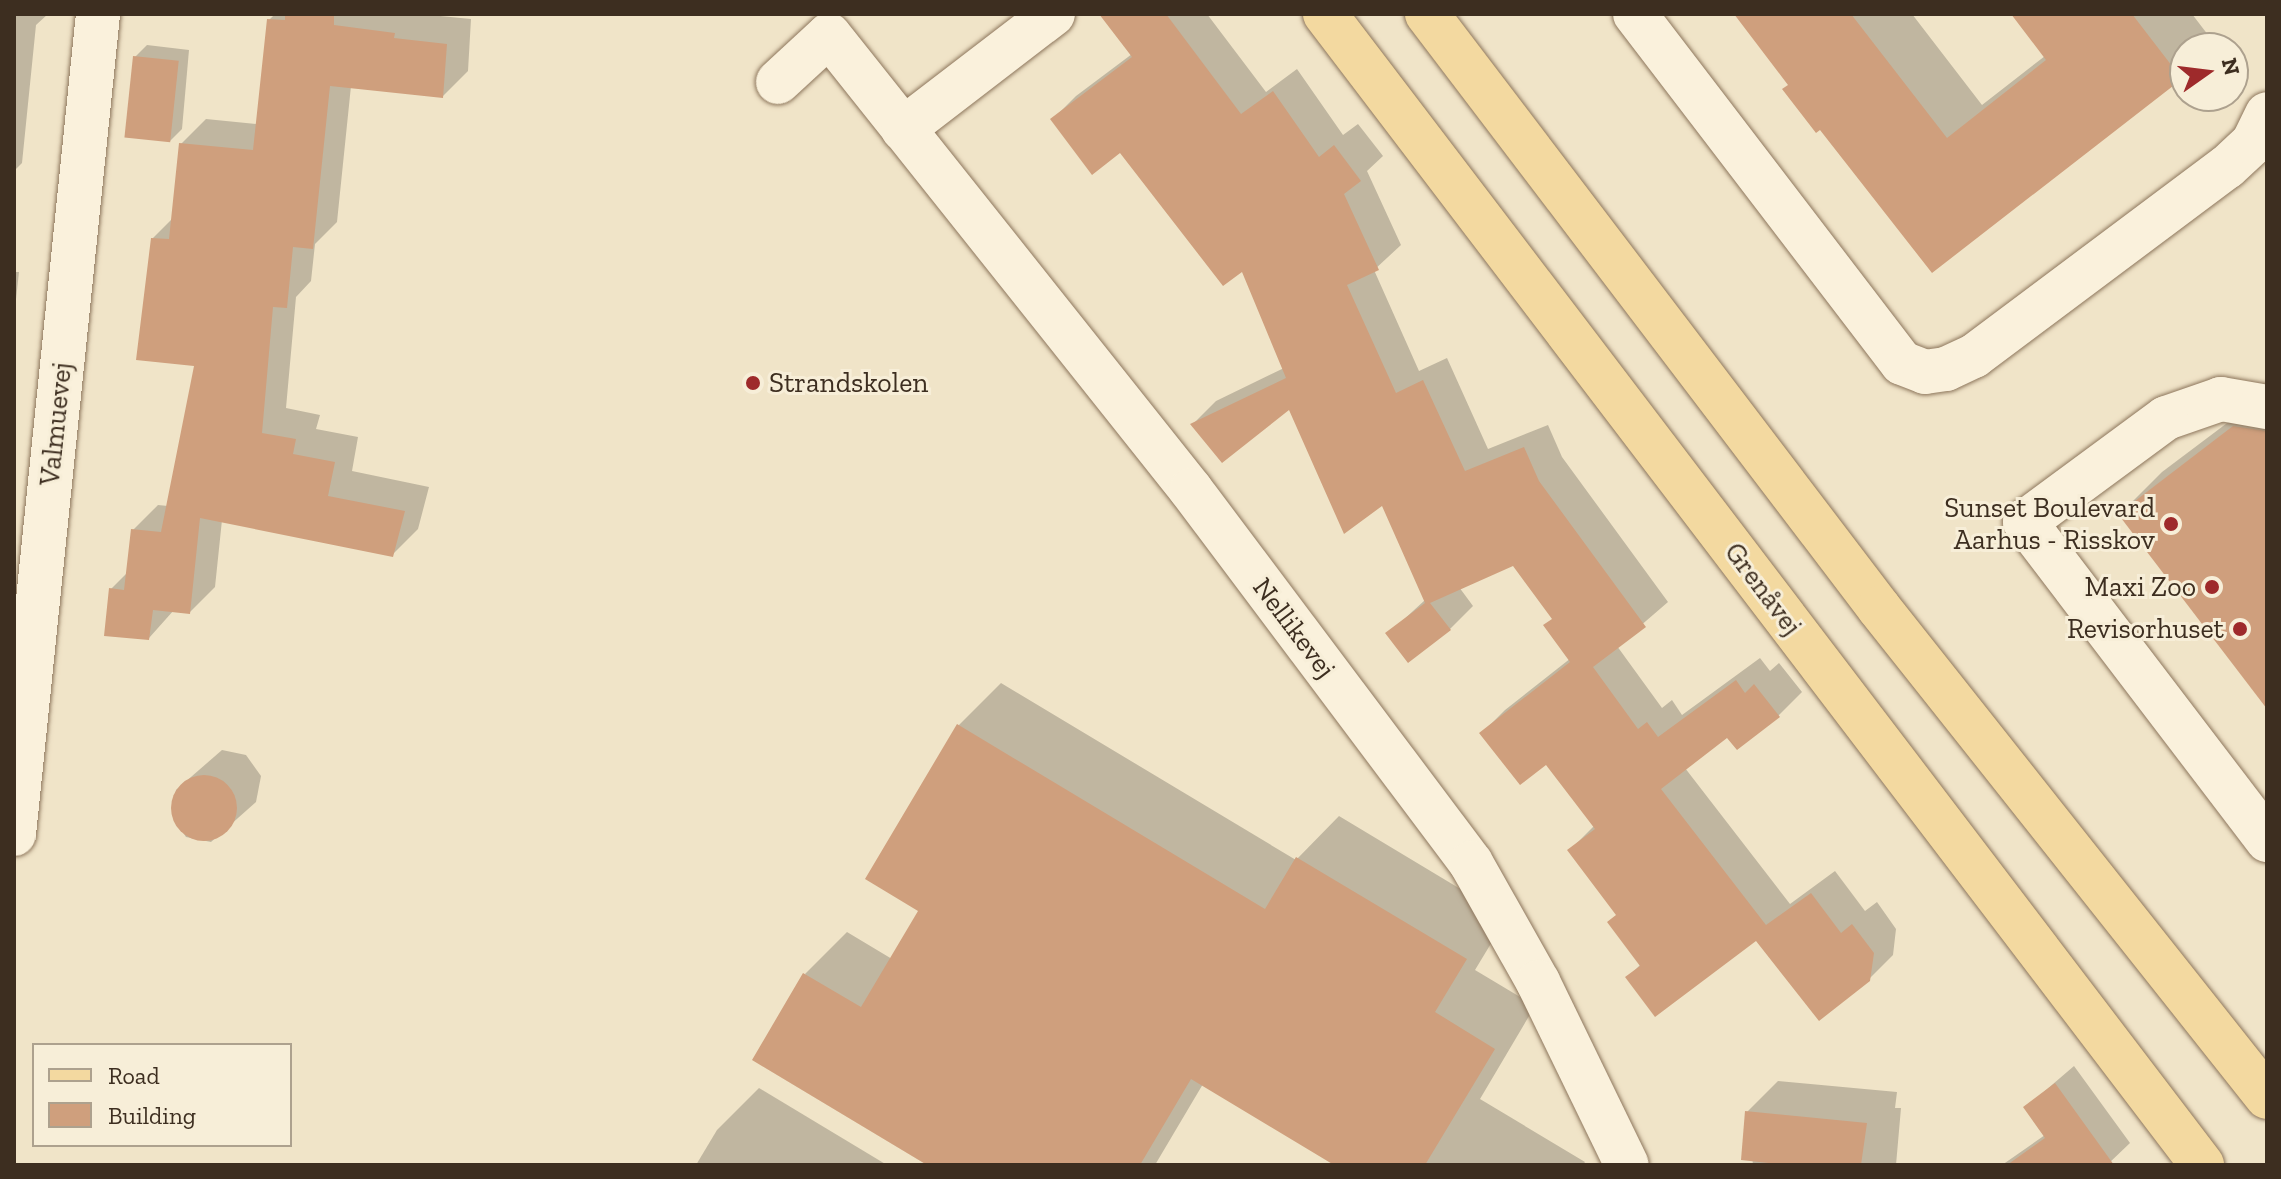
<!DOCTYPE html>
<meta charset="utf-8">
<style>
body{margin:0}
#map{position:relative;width:2281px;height:1179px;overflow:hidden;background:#f0e4c8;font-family:"Zilla Slab",serif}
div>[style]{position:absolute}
.shadow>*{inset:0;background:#0003}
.building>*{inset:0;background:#cf9f7d;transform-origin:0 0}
.round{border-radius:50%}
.roads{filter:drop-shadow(0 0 2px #8d765c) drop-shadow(0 0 2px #8d765c)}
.minor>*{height:44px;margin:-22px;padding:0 22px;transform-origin:22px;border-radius:22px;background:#faf1dc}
.major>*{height:44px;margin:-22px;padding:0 22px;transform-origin:22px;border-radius:22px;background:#f3d9a0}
.dots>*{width:22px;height:22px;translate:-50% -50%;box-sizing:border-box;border:4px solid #f7eed8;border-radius:50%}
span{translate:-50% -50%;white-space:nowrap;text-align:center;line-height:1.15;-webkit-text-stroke:6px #f7eed8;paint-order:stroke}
.poi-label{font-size:28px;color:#3d2e20}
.left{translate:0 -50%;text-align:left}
.right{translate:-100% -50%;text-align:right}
.street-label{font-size:28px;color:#3d2e20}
.frame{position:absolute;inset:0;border:16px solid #3d2e20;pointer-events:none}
.legend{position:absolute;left:32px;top:1043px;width:260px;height:104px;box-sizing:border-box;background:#f7eed8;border:2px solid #ada18e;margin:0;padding:10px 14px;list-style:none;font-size:24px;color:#3d2e20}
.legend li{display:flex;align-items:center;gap:16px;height:40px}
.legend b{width:40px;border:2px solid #ada18e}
.north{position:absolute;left:2169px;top:32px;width:80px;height:80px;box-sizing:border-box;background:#f7eed8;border:2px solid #ada18e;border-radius:50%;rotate:76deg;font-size:22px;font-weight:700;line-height:32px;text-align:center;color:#3d2e20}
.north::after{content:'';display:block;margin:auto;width:28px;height:36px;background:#9e2a2b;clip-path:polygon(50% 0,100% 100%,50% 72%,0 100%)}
</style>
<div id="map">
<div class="shadow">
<i style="clip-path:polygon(14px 14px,48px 14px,36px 25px,22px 163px,14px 171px)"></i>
<i style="clip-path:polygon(275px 14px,420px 14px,471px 19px,468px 71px,443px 96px,351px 86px,337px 222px,315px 244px,311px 281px,296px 297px,286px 408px,320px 415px,316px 429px,358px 437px,352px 471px,429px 487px,418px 529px,393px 554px,222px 520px,215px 587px,190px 612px,174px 610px,149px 638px,111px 589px,128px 572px,133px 530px,158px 505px,168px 506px,196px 364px,153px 238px,173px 218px,181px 144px,206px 119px,257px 124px,269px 20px)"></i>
<i style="clip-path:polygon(1102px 14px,1207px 14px,1266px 92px,1297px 69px,1343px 135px,1358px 124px,1383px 156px,1367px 171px,1401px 245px,1374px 270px,1419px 371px,1447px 358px,1488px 449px,1548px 425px,1562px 457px,1668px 602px,1617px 646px,1662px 708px,1672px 700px,1682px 715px,1760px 658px,1770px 671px,1779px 663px,1802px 692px,1778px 716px,1728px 735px,1685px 768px,1790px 904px,1835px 871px,1865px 911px,1877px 902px,1896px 929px,1893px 955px,1869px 979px,1756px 938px,1628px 977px,1641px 964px,1618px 914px,1570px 850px,1595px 825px,1546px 762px,1482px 733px,1505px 710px,1571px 658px,1554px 618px,1513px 563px,1459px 587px,1473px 606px,1450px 629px,1388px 634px,1425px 600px,1383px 503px,1290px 407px,1193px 424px,1216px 401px,1284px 368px,1243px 268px,1120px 150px,1053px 119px,1076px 96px,1132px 54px)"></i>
<i style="clip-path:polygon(1736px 14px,1912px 14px,1982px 105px,2045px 56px,2036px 14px,2192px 14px,2215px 44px,2210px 48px,2185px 48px,2185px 73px,2181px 78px,1932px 270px)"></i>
<i style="clip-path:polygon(147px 45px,189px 50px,182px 129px,170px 141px,135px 57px)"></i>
<i style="clip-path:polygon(14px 272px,19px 272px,14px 317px)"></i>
<i style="clip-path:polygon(2267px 393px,2267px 706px,2120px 514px,2162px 472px)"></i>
<i style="clip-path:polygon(1001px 683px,1296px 860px,1339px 816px,1507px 917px,1475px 970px,1535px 1006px,1480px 1099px,1585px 1162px,1583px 1165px,1338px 1165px,1203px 1084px,1155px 1165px,931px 1165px,805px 974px,847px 932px,892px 959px,920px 910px,959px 725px)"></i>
<i style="clip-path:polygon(222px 750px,246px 755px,261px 776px,256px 802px,211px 842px,186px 837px,172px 815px,176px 790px)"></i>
<i style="clip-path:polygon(2074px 1066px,2130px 1143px,2107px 1165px,2002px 1165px,2045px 1135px,2026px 1107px)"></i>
<i style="clip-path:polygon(1778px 1081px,1897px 1092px,1895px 1108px,1901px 1108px,1896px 1165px,1753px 1165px,1747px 1112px)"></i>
<i style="clip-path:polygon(759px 1088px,887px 1165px,696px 1165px,717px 1130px)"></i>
</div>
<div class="building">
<i style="clip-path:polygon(285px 14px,334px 14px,334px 25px,395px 33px,394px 38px,447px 44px,443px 98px,330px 86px,313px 249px,293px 247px,287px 308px,273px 307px,262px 433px,296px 439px,293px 454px,335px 462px,328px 496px,405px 511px,393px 557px,200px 518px,190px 614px,153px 610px,149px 640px,104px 636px,109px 588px,124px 590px,131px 529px,161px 532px,194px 366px,136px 360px,151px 238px,169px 239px,179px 143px,253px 150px,267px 19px,285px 20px)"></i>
<i style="clip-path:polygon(1099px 14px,1166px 14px,1241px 114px,1273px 91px,1319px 157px,1334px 145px,1361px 181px,1344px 194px,1379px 270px,1347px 285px,1396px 393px,1423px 380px,1465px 471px,1524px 447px,1539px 481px,1646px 627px,1593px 667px,1638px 729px,1647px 722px,1658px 737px,1736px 680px,1745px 693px,1754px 684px,1780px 717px,1737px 750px,1727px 738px,1661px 789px,1766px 925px,1811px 893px,1841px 933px,1852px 924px,1874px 953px,1870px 981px,1819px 1021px,1756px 941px,1655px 1017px,1625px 977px,1640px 966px,1607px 922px,1616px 915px,1567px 850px,1595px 829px,1546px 765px,1520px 785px,1479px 733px,1570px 662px,1543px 625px,1552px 619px,1513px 566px,1430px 603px,1451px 630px,1408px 663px,1385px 633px,1425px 603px,1382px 506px,1344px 534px,1289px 410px,1222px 463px,1190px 424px,1286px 378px,1242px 272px,1223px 286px,1120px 153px,1092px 175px,1050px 119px,1132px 57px)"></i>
<i style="clip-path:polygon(1734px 14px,1851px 14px,1947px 138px,2046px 60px,2011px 14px,2132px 14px,2182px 79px,1932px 273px,1820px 130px,1816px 133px,1782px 89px,1788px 85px)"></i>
<i style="left:133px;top:56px;width:46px;height:82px;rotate:6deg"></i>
<i style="clip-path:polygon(2233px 426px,2267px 431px,2267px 709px,2118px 514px)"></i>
<i style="clip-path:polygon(957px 724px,1265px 909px,1296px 857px,1467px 959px,1435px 1012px,1495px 1049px,1425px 1165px,1334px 1165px,1191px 1079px,1140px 1165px,927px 1165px,752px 1060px,803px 973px,861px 1007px,918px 911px,865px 879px)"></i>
<i class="round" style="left:171px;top:775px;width:66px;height:66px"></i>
<i style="clip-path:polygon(2055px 1083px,2114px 1165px,2007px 1165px,2045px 1138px,2023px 1107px)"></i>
<i style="clip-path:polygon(1745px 1111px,1867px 1123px,1861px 1165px,1788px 1165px,1741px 1160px)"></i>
</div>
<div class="roads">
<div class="minor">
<i style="left:1635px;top:14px;width:439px;rotate:52.6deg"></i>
<i style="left:1902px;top:363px;width:25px;rotate:21deg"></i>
<i style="left:1925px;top:372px;width:21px;rotate:-8deg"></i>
<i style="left:1946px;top:369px;width:31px;rotate:-25deg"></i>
<i style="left:1974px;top:356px;width:316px;rotate:-36.8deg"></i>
<i style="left:2227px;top:167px;width:35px;rotate:-43deg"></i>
<i style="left:2253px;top:143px;width:32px;rotate:-64deg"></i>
<i style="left:778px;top:82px;width:69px;rotate:-42.7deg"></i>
<i style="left:829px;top:35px;width:581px;rotate:51.49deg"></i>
<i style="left:1191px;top:490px;width:466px;rotate:53.1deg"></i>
<i style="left:1471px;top:863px;width:137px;rotate:60.6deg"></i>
<i style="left:1538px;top:982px;width:203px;rotate:64.1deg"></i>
<i style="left:903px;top:129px;width:189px;rotate:-37.5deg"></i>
<i style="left:2267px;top:407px;width:47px;rotate:-170.1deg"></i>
<i style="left:2221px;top:399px;width:58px;rotate:160.9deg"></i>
<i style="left:2166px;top:418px;width:175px;rotate:143.6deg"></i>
<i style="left:2025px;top:522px;width:400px;rotate:52.7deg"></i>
<i style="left:14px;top:834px;width:824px;rotate:-84.15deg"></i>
</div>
<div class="major">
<i style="left:1325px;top:14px;width:1447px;rotate:52.69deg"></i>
<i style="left:1427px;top:14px;width:746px;rotate:52.73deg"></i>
<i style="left:1879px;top:608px;width:624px;rotate:51.57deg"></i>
</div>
</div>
<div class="dots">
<i style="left:753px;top:383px;background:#9e2a2b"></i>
<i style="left:2171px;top:524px;background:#9e2a2b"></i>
<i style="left:2212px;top:587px;background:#9e2a2b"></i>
<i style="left:2240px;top:629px;background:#9e2a2b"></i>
</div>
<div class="poi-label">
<span class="left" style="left:769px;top:383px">Strandskolen</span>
<span class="right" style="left:2155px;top:524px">Sunset Boulevard<br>Aarhus - Risskov</span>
<span class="right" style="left:2196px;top:587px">Maxi Zoo</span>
<span class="right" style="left:2224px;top:629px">Revisorhuset</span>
</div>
<div class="street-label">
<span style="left:56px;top:424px;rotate:-84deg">Valmuevej</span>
<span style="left:1763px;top:589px;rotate:53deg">Grenåvej</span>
<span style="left:1294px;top:628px;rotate:53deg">Nellikevej</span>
</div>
<div class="frame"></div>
<ul class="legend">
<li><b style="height:10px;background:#f3d9a0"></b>Road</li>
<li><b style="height:22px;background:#cf9f7d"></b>Building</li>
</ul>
<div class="north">N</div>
</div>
